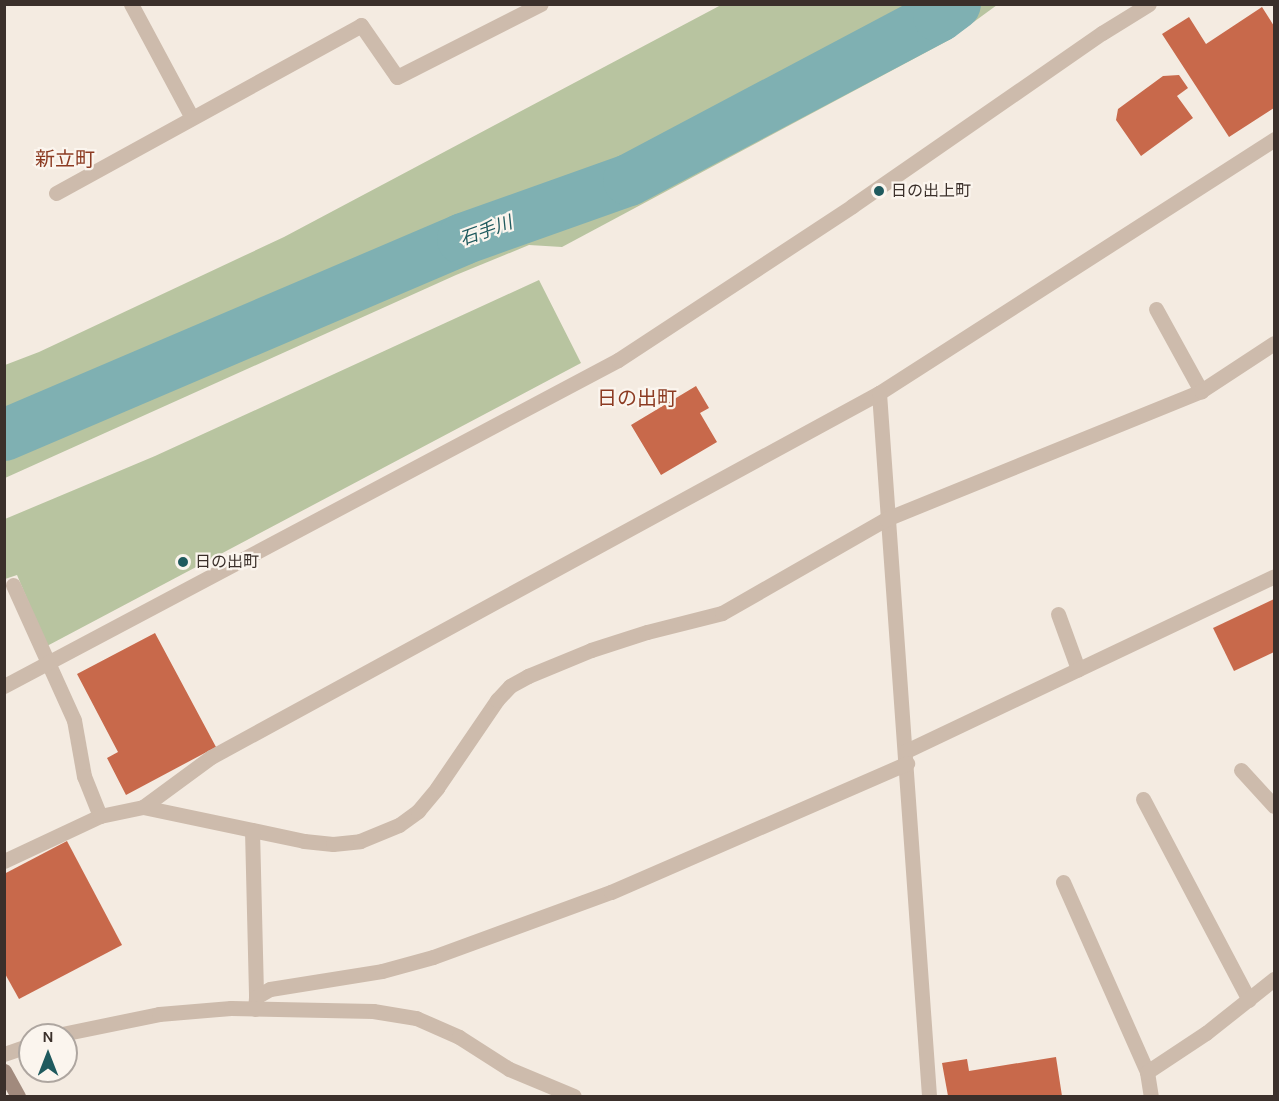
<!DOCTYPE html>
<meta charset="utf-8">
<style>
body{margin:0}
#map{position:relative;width:1279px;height:1101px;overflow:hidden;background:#f4ebe1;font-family:Karla,"Noto Sans JP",sans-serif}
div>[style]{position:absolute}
.green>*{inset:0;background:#b8c4a0}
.river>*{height:52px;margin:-26px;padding:0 26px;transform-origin:26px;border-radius:26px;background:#7fb0b2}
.building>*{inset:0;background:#c8694b}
.minor>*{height:15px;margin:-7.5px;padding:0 7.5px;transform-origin:7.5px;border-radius:7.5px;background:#cdbbac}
.secondary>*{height:15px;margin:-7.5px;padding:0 7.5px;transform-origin:7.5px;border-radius:7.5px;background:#a18a7d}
.dots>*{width:16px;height:16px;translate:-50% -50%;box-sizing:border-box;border:3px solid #fbf5ee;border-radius:50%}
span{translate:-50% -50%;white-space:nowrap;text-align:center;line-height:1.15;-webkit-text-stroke:4.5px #fbf5ee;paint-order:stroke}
.poi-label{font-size:16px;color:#3b302b}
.left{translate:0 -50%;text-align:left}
.water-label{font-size:18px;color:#1f5a5e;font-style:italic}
.quarter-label{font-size:20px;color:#8c3b22}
.frame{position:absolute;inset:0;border:6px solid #3b302b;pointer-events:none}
.north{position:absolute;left:18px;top:1023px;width:60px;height:60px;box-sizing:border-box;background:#fbf5ee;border:2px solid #aea6a0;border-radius:50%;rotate:0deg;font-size:16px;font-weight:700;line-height:24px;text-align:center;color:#3b302b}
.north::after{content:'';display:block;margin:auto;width:21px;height:27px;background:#1f5a5e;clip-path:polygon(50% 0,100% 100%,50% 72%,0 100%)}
</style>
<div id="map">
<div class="green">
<i style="clip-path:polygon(721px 5px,997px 5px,949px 40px,562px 247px,529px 245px,456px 275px,5px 478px,5px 365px,39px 352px,284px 237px)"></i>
<i style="clip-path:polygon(539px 280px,581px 363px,47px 646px,17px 575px,5px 579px,5px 519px,155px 456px)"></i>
</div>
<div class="river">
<i style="left:4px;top:435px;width:499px;rotate:-23.1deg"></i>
<i style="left:463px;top:239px;width:176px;rotate:-19.6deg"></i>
<i style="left:629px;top:180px;width:351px;rotate:-27.9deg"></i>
<i style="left:939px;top:16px;width:20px;rotate:-37deg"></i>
</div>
<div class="building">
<i style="clip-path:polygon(1262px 7px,1274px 26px,1274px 108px,1229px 137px,1162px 34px,1189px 17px,1206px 44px)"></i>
<i style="clip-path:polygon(1179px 75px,1188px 88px,1177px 96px,1193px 118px,1141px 156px,1116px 120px,1118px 109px,1163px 76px)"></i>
<i style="clip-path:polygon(696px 386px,709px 408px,700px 413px,717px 442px,661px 475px,631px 425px)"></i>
<i style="clip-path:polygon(1274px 599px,1274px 652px,1234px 671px,1213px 628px)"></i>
<i style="clip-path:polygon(155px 633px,216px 747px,126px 795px,107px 758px,118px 752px,77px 674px)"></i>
<i style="clip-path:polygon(67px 841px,122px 945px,19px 999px,4px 972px,4px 874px)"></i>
<i style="clip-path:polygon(1056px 1057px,1062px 1096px,948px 1096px,942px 1063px,967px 1059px,969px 1071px)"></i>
</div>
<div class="minor">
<i style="left:131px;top:4px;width:129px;rotate:61.8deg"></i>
<i style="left:56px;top:193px;width:348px;rotate:-28.8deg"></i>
<i style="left:361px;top:25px;width:63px;rotate:55.3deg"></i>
<i style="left:397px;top:77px;width:161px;rotate:-26.9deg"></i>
<i style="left:1156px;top:309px;width:94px;rotate:61.2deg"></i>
<i style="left:879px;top:393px;width:705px;rotate:85.93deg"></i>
<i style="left:13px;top:585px;width:148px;rotate:65.7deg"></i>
<i style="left:74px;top:720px;width:57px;rotate:79.9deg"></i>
<i style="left:84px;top:776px;width:43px;rotate:68.2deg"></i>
<i style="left:1058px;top:614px;width:59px;rotate:70deg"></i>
<i style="left:4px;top:686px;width:695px;rotate:-27.97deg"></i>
<i style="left:618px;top:360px;width:280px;rotate:-33.3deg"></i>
<i style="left:852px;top:206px;width:304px;rotate:-34.7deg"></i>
<i style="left:1102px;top:33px;width:55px;rotate:-31.7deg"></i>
<i style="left:906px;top:751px;width:407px;rotate:-25.4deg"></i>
<i style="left:1241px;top:770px;width:49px;rotate:47.5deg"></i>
<i style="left:1143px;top:799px;width:227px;rotate:62.2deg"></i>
<i style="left:143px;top:807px;width:165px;rotate:11.9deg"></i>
<i style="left:304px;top:841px;width:29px;rotate:6deg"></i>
<i style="left:333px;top:844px;width:27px;rotate:-6deg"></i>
<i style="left:360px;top:841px;width:42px;rotate:-22.3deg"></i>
<i style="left:399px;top:825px;width:24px;rotate:-36deg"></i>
<i style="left:418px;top:811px;width:30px;rotate:-50deg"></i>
<i style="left:437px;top:788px;width:107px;rotate:-55.7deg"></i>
<i style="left:497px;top:700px;width:19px;rotate:-47deg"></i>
<i style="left:510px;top:686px;width:21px;rotate:-29deg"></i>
<i style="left:528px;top:676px;width:68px;rotate:-22.4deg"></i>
<i style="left:591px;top:650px;width:59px;rotate:-17.8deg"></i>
<i style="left:647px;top:632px;width:77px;rotate:-14.2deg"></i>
<i style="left:722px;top:613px;width:189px;rotate:-29.8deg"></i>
<i style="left:886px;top:519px;width:340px;rotate:-22.1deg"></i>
<i style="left:1201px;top:391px;width:87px;rotate:-33.3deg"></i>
<i style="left:252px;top:830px;width:167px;rotate:88.6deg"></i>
<i style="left:4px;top:861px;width:106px;rotate:-25.1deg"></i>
<i style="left:100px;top:816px;width:44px;rotate:-11.8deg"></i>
<i style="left:143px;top:807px;width:84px;rotate:-36.3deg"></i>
<i style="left:211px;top:757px;width:761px;rotate:-28.59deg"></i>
<i style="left:879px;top:393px;width:470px;rotate:-32.7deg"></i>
<i style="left:1063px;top:882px;width:208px;rotate:66.1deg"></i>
<i style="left:1147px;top:1072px;width:24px;rotate:81deg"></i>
<i style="left:255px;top:1009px;width:12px;rotate:-85deg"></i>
<i style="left:256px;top:997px;width:16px;rotate:-30deg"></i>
<i style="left:270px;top:989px;width:113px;rotate:-9.1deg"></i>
<i style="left:382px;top:971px;width:53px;rotate:-15.4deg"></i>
<i style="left:433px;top:957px;width:189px;rotate:-20.1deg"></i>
<i style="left:611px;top:892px;width:323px;rotate:-23.5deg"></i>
<i style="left:57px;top:1035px;width:104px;rotate:-11.6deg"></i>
<i style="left:159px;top:1014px;width:72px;rotate:-4.8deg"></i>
<i style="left:231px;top:1008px;width:142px;rotate:1.2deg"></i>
<i style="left:373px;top:1011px;width:44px;rotate:9.2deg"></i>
<i style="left:416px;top:1018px;width:47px;rotate:23.8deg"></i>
<i style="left:459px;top:1037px;width:59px;rotate:32.6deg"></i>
<i style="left:509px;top:1069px;width:70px;rotate:22.6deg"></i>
<i style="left:4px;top:1054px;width:28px;rotate:-19deg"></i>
<i style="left:1147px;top:1072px;width:71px;rotate:-33.5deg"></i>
<i style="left:1206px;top:1033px;width:87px;rotate:-38.5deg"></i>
</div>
<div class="secondary">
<i style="left:4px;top:1071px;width:29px;rotate:61deg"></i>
</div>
<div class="dots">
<i style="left:879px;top:191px;background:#1f5a5e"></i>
<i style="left:183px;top:562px;background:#1f5a5e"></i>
</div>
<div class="poi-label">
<span class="left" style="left:891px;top:191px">日の出上町</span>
<span class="left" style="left:195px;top:562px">日の出町</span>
</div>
<div class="water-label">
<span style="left:486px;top:231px;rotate:-20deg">石手川</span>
</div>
<div class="quarter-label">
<span style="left:65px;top:159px">新立町</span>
<span style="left:637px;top:398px">日の出町</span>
</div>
<div class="frame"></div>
<div class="north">N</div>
</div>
